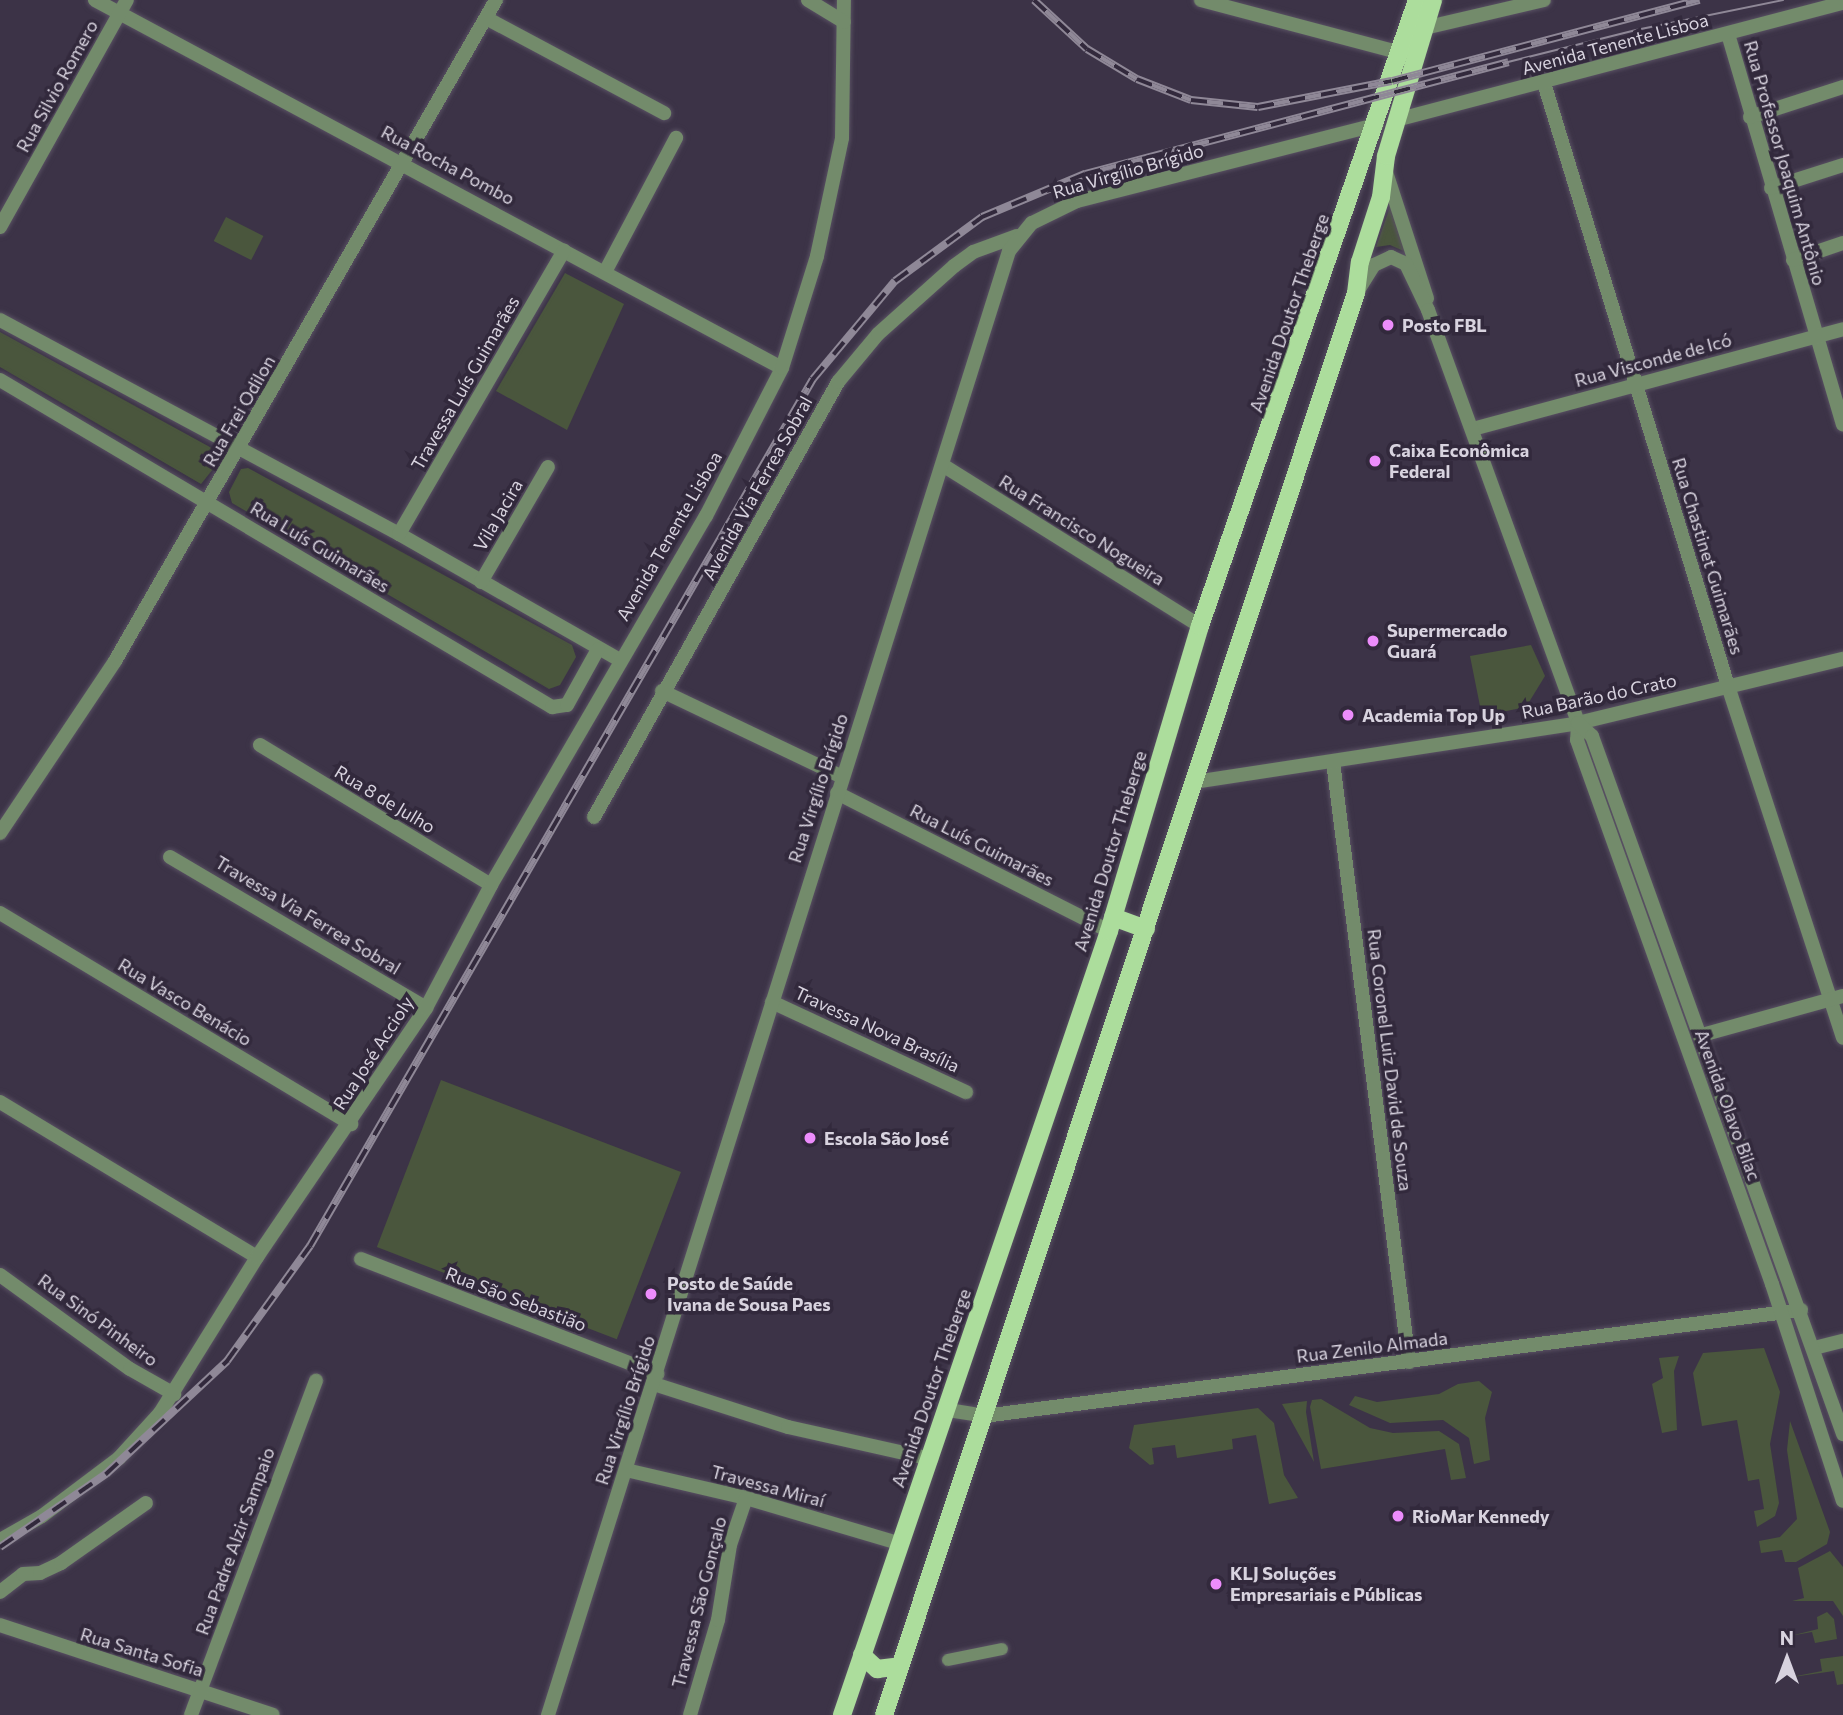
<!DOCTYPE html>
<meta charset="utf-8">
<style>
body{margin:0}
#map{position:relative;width:1843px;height:1715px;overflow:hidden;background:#3c3347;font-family:Commissioner,sans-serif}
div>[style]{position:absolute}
.green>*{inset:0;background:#4a563d;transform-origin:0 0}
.roads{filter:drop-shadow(0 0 2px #585062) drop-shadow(0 0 2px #585062)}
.pedestrian>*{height:12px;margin:-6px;padding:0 6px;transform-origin:6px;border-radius:6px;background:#738b6b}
.minor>*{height:14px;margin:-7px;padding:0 7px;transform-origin:7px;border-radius:7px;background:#738b6b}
.tertiary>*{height:14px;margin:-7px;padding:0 7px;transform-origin:7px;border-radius:7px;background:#738b6b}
.primary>*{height:18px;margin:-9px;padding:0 9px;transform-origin:9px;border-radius:9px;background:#acdd9c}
.tram>*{height:2px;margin:-1px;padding:0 1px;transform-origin:1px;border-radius:1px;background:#8f8897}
.rail>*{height:8px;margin-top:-4px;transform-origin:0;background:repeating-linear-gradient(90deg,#32293c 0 16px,#8f8897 0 32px);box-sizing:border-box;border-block:2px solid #8f8897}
.dots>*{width:19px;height:19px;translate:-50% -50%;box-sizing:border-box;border:4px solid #32293c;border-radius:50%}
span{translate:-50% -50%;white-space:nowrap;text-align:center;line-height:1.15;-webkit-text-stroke:7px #32293c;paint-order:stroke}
.street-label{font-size:18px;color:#d8d3df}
.poi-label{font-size:18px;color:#d8d3df;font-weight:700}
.left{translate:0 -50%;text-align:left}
.north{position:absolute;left:1752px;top:1624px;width:70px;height:70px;-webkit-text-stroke:5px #32293c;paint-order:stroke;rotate:0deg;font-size:19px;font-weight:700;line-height:28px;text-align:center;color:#d8d3df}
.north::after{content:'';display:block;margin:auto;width:24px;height:32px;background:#d8d3df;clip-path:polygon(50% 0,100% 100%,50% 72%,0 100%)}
</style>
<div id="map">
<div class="green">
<i style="clip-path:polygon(1390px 207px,1392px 212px,1406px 252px,1390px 245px,1376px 247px)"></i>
<i style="left:226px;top:217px;width:42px;height:27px;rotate:27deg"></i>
<i style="clip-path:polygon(565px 273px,624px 304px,567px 430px,496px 391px)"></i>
<i style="clip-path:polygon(0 332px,219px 452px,222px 458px,201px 484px,0 367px)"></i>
<i style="clip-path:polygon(248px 468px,572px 645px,576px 657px,560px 685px,549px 689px,232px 503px,229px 492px,241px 469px)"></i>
<i style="clip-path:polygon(1531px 645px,1545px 676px,1526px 707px,1482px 716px,1470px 656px)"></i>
<i style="left:441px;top:1080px;width:257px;height:179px;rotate:21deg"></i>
<i style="clip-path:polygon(1764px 1348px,1780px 1392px,1770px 1444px,1779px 1503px,1775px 1516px,1757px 1527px,1754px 1511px,1764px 1509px,1759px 1479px,1748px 1481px,1737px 1420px,1702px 1426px,1693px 1373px,1703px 1353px)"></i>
<i style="clip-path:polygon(1679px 1356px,1674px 1371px,1677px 1430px,1662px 1433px,1652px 1384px,1663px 1378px,1659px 1358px)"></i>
<i style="clip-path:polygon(1479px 1381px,1492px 1392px,1485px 1418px,1490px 1460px,1474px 1464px,1469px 1438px,1443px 1420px,1390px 1423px,1349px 1405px,1355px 1396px,1377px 1402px,1439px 1394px,1458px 1384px)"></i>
<i style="clip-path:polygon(1321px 1399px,1370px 1428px,1393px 1433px,1439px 1431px,1459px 1444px,1466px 1478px,1451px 1480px,1445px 1449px,1321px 1469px,1310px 1407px,1312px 1400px)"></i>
<i style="clip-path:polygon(1307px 1401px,1306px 1412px,1314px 1462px,1282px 1404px)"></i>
<i style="clip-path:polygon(1258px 1408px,1274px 1423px,1284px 1475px,1298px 1498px,1269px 1504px,1256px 1435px,1232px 1439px,1233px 1449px,1177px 1458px,1175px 1445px,1152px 1448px,1154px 1464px,1150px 1465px,1129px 1448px,1134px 1425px)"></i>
<i style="clip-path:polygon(1790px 1421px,1830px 1532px,1827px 1544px,1796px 1562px,1785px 1562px,1782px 1550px,1761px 1553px,1759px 1541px,1780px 1537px,1797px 1519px,1787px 1450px)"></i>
<i style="clip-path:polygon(1830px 1551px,1843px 1567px,1843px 1616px,1833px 1601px,1792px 1601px,1804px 1598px,1798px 1568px)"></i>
<i style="clip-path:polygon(1827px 1612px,1834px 1619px,1837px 1639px,1815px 1643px,1812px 1632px,1790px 1636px,1818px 1629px,1817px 1617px)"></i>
<i style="clip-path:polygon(1843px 1656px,1843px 1684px,1837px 1685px,1834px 1671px,1786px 1678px,1822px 1671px,1820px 1659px)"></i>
</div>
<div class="roads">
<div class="pedestrian">
<i style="left:948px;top:1660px;width:55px;rotate:-11.5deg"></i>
</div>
<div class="minor">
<i style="left:95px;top:0;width:779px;rotate:28.18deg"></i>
<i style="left:486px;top:18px;width:202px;rotate:28.1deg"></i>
<i style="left:1424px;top:28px;width:123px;rotate:-13.1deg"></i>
<i style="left:1728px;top:34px;width:407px;rotate:73.6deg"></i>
<i style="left:1544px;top:83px;width:630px;rotate:73.03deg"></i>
<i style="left:1728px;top:686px;width:370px;rotate:71.9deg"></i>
<i style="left:1750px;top:117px;width:98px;rotate:-17.9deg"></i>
<i style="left:1396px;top:120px;width:462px;rotate:-14.7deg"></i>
<i style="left:1771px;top:188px;width:76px;rotate:-17.7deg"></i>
<i style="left:0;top:227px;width:260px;rotate:-60.8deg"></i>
<i style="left:1793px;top:260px;width:53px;rotate:-18.8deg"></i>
<i style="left:605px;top:272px;width:152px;rotate:-62.1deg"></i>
<i style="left:0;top:320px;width:453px;rotate:28.2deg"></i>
<i style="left:399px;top:534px;width:254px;rotate:29.7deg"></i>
<i style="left:0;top:380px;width:642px;rotate:30.64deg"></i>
<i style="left:552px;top:707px;width:15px;rotate:-8deg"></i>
<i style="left:567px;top:705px;width:64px;rotate:-61deg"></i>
<i style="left:1473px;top:429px;width:383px;rotate:-15.1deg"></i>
<i style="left:944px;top:466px;width:302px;rotate:32deg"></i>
<i style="left:399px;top:534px;width:328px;rotate:-59.8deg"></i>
<i style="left:481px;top:582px;width:133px;rotate:-59.8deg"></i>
<i style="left:662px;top:691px;width:199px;rotate:25.5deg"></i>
<i style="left:260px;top:745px;width:270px;rotate:31.2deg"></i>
<i style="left:1333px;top:762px;width:605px;rotate:82.78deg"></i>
<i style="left:1194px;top:782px;width:389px;rotate:-8.7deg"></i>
<i style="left:1578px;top:723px;width:273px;rotate:-13.6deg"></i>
<i style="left:837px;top:793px;width:305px;rotate:26.9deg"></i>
<i style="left:594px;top:817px;width:499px;rotate:-60.7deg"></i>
<i style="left:838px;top:382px;width:62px;rotate:-50.2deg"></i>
<i style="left:878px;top:334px;width:102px;rotate:-41.8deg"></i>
<i style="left:954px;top:266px;width:24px;rotate:-36deg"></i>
<i style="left:973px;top:252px;width:47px;rotate:-20deg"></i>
<i style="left:0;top:833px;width:207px;rotate:-56.2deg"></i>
<i style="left:115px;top:661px;width:763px;rotate:-60.04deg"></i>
<i style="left:170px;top:857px;width:297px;rotate:30.5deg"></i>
<i style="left:0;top:913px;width:410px;rotate:31deg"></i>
<i style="left:772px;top:1002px;width:214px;rotate:24.9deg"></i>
<i style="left:1702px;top:1035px;width:146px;rotate:-15.5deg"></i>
<i style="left:0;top:1102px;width:300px;rotate:31.1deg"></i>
<i style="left:361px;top:1259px;width:318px;rotate:21.2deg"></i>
<i style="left:0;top:1275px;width:160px;rotate:35.9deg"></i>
<i style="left:130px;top:1369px;width:51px;rotate:29.6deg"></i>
<i style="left:1814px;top:1348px;width:30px;rotate:-14deg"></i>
<i style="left:654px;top:1384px;width:141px;rotate:17.8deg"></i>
<i style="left:788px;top:1427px;width:147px;rotate:12.6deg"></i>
<i style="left:948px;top:1410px;width:36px;rotate:9deg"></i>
<i style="left:984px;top:1416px;width:824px;rotate:-7.39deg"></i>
<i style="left:626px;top:1470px;width:123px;rotate:13.1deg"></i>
<i style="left:746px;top:1498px;width:159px;rotate:16.5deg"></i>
<i style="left:0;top:1540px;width:48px;rotate:-29.7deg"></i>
<i style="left:42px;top:1516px;width:96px;rotate:-37deg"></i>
<i style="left:119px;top:1458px;width:61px;rotate:-47.7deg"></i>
<i style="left:160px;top:1413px;width:184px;rotate:-58.1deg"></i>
<i style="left:257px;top:1257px;width:301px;rotate:-55.8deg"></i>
<i style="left:426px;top:1008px;width:139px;rotate:-62.1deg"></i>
<i style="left:491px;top:885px;width:427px;rotate:-59.8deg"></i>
<i style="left:706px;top:516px;width:166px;rotate:-62.8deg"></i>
<i style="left:782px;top:368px;width:117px;rotate:-72.6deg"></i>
<i style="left:817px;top:256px;width:121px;rotate:-78deg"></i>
<i style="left:842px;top:138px;width:138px;rotate:-89.2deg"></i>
<i style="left:0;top:1592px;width:29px;rotate:-38deg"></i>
<i style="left:23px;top:1574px;width:17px;rotate:-3deg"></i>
<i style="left:40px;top:1573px;width:23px;rotate:-25deg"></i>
<i style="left:61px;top:1563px;width:104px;rotate:-35.2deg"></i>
<i style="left:0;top:1625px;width:287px;rotate:18.2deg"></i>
<i style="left:191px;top:1715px;width:357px;rotate:-69.5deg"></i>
<i style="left:548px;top:1715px;width:1535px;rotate:-72.52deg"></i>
<i style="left:1009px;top:251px;width:36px;rotate:-51deg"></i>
<i style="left:1032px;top:223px;width:50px;rotate:-26.1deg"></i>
<i style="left:1077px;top:201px;width:309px;rotate:-14.3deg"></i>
<i style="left:690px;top:1715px;width:99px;rotate:-73.6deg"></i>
<i style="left:718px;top:1620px;width:76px;rotate:-80.9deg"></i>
<i style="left:730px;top:1545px;width:50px;rotate:-71.2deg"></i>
</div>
<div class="tertiary">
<i style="left:808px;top:0;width:42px;rotate:31.4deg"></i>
<i style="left:1201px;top:0;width:207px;rotate:14.8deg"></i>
<i style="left:1385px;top:169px;width:136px;rotate:72deg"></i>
<i style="left:1357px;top:292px;width:32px;rotate:-58deg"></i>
<i style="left:1374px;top:265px;width:19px;rotate:-25deg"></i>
<i style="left:1391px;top:257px;width:17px;rotate:25deg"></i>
<i style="left:1406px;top:264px;width:51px;rotate:64.4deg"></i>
<i style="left:1428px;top:310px;width:439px;rotate:70deg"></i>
<i style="left:1578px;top:723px;width:17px;rotate:93deg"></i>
<i style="left:1577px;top:740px;width:578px;rotate:70.28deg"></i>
<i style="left:1772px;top:1284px;width:228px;rotate:71.9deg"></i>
<i style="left:1578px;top:723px;width:19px;rotate:43deg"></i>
<i style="left:1592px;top:736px;width:742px;rotate:70.22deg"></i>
</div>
<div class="primary">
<i style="left:1113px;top:917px;width:35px;rotate:20deg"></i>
<i style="left:862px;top:1655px;width:21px;rotate:43deg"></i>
<i style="left:877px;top:1669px;width:23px;rotate:-7deg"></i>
<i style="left:842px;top:1715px;width:828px;rotate:-71.19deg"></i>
<i style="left:1109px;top:931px;width:318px;rotate:-73.4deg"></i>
<i style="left:1200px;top:626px;width:663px;rotate:-70.88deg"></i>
<i style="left:884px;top:1715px;width:1498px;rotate:-71.64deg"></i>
<i style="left:1356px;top:293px;width:31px;rotate:-83deg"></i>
<i style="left:1360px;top:262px;width:68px;rotate:-72.1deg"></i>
<i style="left:1381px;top:197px;width:41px;rotate:-83deg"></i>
<i style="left:1386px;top:156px;width:163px;rotate:-73.2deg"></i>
</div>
</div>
<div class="tram">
<i style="left:1508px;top:62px;width:132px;rotate:-14deg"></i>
<i style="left:1636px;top:30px;width:150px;rotate:-11.5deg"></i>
</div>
<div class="rail">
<i style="left:1034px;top:0;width:72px;rotate:42.8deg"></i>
<i style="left:1087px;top:49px;width:58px;rotate:31deg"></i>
<i style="left:1137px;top:79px;width:58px;rotate:21.3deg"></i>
<i style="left:1191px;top:100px;width:67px;rotate:6deg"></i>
<i style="left:1258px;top:107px;width:136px;rotate:-11deg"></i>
<i style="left:1392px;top:81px;width:318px;rotate:-14.8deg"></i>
<i style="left:0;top:1547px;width:129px;rotate:-34.6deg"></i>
<i style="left:106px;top:1474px;width:166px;rotate:-43deg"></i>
<i style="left:227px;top:1361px;width:142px;rotate:-54.2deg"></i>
<i style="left:310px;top:1246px;width:1002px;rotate:-59.88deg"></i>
<i style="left:813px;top:379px;width:128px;rotate:-50.1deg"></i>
<i style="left:895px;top:281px;width:108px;rotate:-36.3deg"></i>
<i style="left:982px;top:217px;width:112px;rotate:-22.7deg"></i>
<i style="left:1085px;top:174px;width:438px;rotate:-14.8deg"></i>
</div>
<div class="dots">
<i style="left:1388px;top:325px;background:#ec8cfb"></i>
<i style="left:1375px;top:461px;background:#ec8cfb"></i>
<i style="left:1373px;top:641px;background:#ec8cfb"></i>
<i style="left:1348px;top:715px;background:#ec8cfb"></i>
<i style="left:810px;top:1138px;background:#ec8cfb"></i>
<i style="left:651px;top:1294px;background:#ec8cfb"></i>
<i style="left:1398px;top:1516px;background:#ec8cfb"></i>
<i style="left:1216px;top:1584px;background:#ec8cfb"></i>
</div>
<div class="street-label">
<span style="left:1615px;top:44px;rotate:-15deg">Avenida Tenente Lisboa</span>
<span style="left:57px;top:86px;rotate:-61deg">Rua Silvio Romero</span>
<span style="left:1785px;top:163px;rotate:74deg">Rua Professor Joaquim Antônio</span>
<span style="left:448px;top:165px;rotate:28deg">Rua Rocha Pombo</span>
<span style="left:1128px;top:171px;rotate:-16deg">Rua Virgílio Brígido</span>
<span style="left:1289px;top:313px;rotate:-71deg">Avenida Doutor Theberge</span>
<span style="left:1653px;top:360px;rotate:-15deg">Rua Visconde de Icó</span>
<span style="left:465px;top:383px;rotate:-60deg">Travessa Luís Guimarães</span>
<span style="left:239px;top:411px;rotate:-60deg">Rua Frei Odilon</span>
<span style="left:757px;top:488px;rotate:-61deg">Avenida Via Ferrea Sobral</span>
<span style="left:498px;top:515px;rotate:-60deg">Vila Jacira</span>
<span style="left:1082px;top:530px;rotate:32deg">Rua Francisco Nogueira</span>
<span style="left:669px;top:536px;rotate:-60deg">Avenida Tenente Lisboa</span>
<span style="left:320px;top:547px;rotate:31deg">Rua Luís Guimarães</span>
<span style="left:1708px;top:556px;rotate:73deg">Rua Chastinet Guimarães</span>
<span style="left:1599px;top:696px;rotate:-12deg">Rua Barão do Crato</span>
<span style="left:818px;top:788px;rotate:-72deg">Rua Virgílio Brígido</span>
<span style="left:385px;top:799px;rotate:31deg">Rua 8 de Julho</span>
<span style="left:982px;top:845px;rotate:27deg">Rua Luís Guimarães</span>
<span style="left:1110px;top:851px;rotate:-73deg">Avenida Doutor Theberge</span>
<span style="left:308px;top:915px;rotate:31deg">Travessa Via Ferrea Sobral</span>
<span style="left:185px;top:1002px;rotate:31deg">Rua Vasco Benácio</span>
<span style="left:877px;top:1029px;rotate:25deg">Travessa Nova Brasília</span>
<span style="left:373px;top:1053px;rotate:-57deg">Rua José Accioly</span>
<span style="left:1390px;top:1060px;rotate:83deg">Rua Coronel Luiz David de Souza</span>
<span style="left:1728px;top:1105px;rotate:70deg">Avenida Olavo Bilac</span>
<span style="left:516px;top:1299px;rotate:21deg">Rua São Sebastião</span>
<span style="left:98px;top:1320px;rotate:36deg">Rua Sinó Pinheiro</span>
<span style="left:1372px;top:1347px;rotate:-7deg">Rua Zenilo Almada</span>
<span style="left:931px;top:1388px;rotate:-71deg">Avenida Doutor Theberge</span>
<span style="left:625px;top:1410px;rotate:-72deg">Rua Virgílio Brígido</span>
<span style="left:768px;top:1486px;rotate:15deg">Travessa Miraí</span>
<span style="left:235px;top:1541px;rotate:-70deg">Rua Padre Alzir Sampaio</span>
<span style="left:699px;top:1602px;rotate:-76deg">Travessa São Gonçalo</span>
<span style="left:142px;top:1652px;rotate:17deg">Rua Santa Sofia</span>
</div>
<div class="poi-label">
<span class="left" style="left:1402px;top:325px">Posto FBL</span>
<span class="left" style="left:1389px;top:461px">Caixa Econômica<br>Federal</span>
<span class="left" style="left:1387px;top:641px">Supermercado<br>Guará</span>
<span class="left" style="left:1362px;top:715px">Academia Top Up</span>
<span class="left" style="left:824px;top:1138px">Escola São José</span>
<span class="left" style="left:667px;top:1294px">Posto de Saúde<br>Ivana de Sousa Paes</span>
<span class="left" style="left:1412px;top:1516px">RioMar Kennedy</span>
<span class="left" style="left:1230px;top:1584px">KLJ Soluções<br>Empresariais e Públicas</span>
</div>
<div class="north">N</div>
</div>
